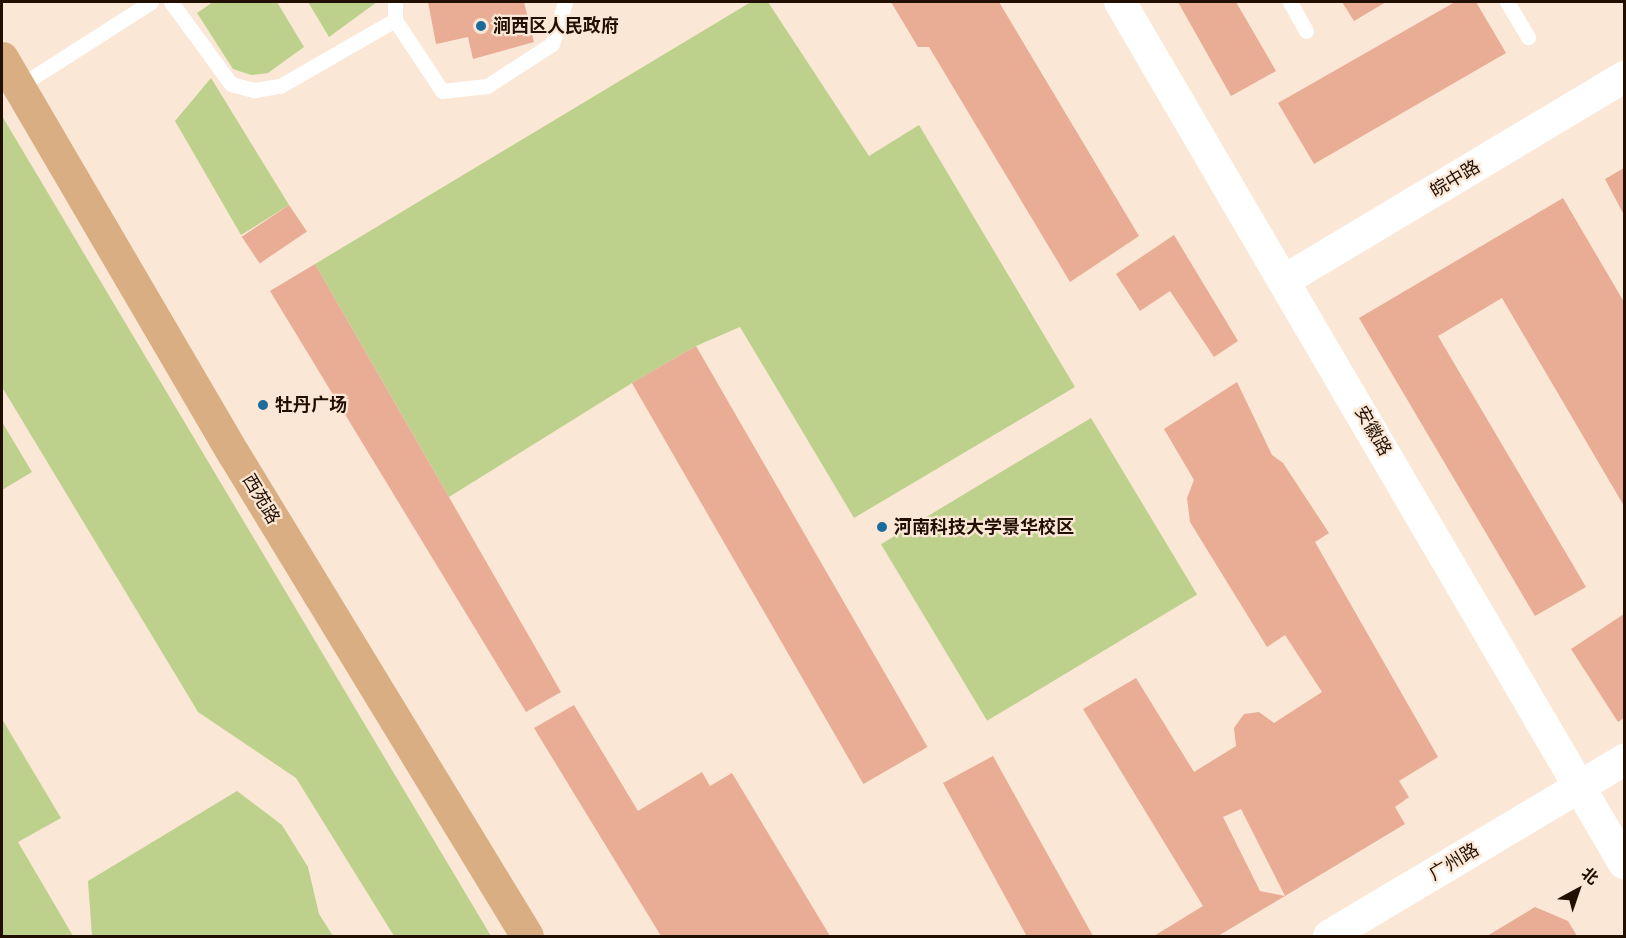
<!DOCTYPE html>
<meta charset="utf-8">
<style>
body{margin:0}
#map{position:relative;width:1626px;height:938px;overflow:hidden;background:#fbe7d6;font-family:"Fira Sans","Noto Sans SC",sans-serif}
div>[style]{position:absolute}
.green>*{inset:0;background:#bdd18c;transform-origin:0 0}
.building>*{inset:0;background:#e9ac95;transform-origin:0 0}
.lane>*{height:15px;margin:-7.5px;padding:0 7.5px;transform-origin:7.5px;border-radius:7.5px;background:#fff}
.street>*{height:32px;margin:-16px;padding:0 16px;transform-origin:16px;border-radius:16px;background:#fff}
.primary>*{height:33px;margin:-16.5px;padding:0 16.5px;transform-origin:16.5px;border-radius:16.5px;background:#d9ae83}
.dots>*{width:16px;height:16px;translate:-50% -50%;box-sizing:border-box;border:3px solid #fbe7d6;border-radius:50%}
span{translate:-50% -50%;white-space:nowrap;text-align:center;line-height:1.15;-webkit-text-stroke:4.5px #fbe7d6;paint-order:stroke}
.poi-label{font-size:18px;color:#211002;font-weight:700}
.left{translate:0 -50%;text-align:left}
.street-label{font-size:18px;color:#211002}
.frame{position:absolute;inset:0;border:3px solid #211002;pointer-events:none}
.north{position:absolute;left:1548px;top:860px;width:60px;height:60px;-webkit-text-stroke:4px #fbe7d6;paint-order:stroke;rotate:40deg;font-size:16px;font-weight:700;line-height:24px;text-align:center;color:#211002}
.north::after{content:'';display:block;margin:auto;width:21px;height:27px;background:#211002;clip-path:polygon(50% 0,100% 100%,50% 72%,0 100%)}
</style>
<div id="map">
<div class="green">
<i style="clip-path:polygon(213px 2px,277px 2px,304px 47px,268px 73px,251px 75px,233px 69px,197px 13px)"></i>
<i style="clip-path:polygon(308px 2px,377px 2px,329px 37px)"></i>
<i style="clip-path:polygon(751px 2px,768px 2px,869px 156px,919px 125px,1075px 387px,854px 518px,740px 327px,696px 346px,632px 383px,449px 497px,315px 264px)"></i>
<i style="clip-path:polygon(211px 78px,289px 205px,241px 235px,175px 121px)"></i>
<i style="clip-path:polygon(2px 116px,491px 936px,394px 936px,296px 778px,198px 712px,2px 387px)"></i>
<i style="left:1091px;top:418px;width:206px;height:245px;rotate:59deg"></i>
<i style="clip-path:polygon(2px 422px,32px 472px,2px 490px)"></i>
<i style="clip-path:polygon(2px 719px,61px 818px,18px 842px,73px 936px,2px 936px)"></i>
<i style="clip-path:polygon(237px 791px,282px 825px,308px 867px,319px 914px,333px 936px,92px 936px,88px 881px)"></i>
</div>
<div class="building">
<i style="clip-path:polygon(428px 2px,524px 2px,534px 42px,473px 59px,468px 37px,436px 44px)"></i>
<i style="clip-path:polygon(891px 2px,999px 2px,1139px 236px,1070px 282px,929px 47px,918px 47px)"></i>
<i style="clip-path:polygon(1178px 2px,1236px 2px,1276px 71px,1231px 96px)"></i>
<i style="clip-path:polygon(1342px 2px,1386px 2px,1354px 21px)"></i>
<i style="clip-path:polygon(1455px 2px,1476px 2px,1506px 53px,1314px 164px,1278px 103px)"></i>
<i style="clip-path:polygon(1624px 168px,1624px 215px,1605px 179px)"></i>
<i style="clip-path:polygon(1563px 198px,1624px 302px,1624px 506px,1502px 298px,1438px 336px,1586px 587px,1535px 616px,1359px 318px)"></i>
<i style="left:289px;top:205px;width:32px;height:57px;rotate:56deg"></i>
<i style="clip-path:polygon(1174px 235px,1238px 341px,1214px 357px,1170px 291px,1140px 311px,1116px 274px)"></i>
<i style="clip-path:polygon(315px 264px,561px 692px,526px 712px,270px 291px)"></i>
<i style="left:696px;top:346px;width:463px;height:74px;rotate:60deg"></i>
<i style="clip-path:polygon(1237px 382px,1272px 455px,1283px 463px,1329px 533px,1315px 542px,1438px 757px,1399px 781px,1409px 797px,1395px 807px,1405px 824px,1285px 896px,1241px 809px,1223px 817px,1260px 891px,1285px 896px,1218px 936px,1154px 936px,1203px 906px,1083px 709px,1136px 678px,1194px 772px,1236px 746px,1234px 728px,1244px 714px,1259px 712px,1274px 723px,1322px 692px,1285px 635px,1267px 647px,1190px 522px,1187px 498px,1194px 480px,1164px 429px)"></i>
<i style="clip-path:polygon(1624px 614px,1624px 718px,1618px 722px,1571px 649px)"></i>
<i style="clip-path:polygon(574px 705px,638px 811px,702px 772px,710px 786px,732px 773px,830px 936px,661px 936px,534px 728px)"></i>
<i style="clip-path:polygon(993px 756px,1093px 936px,1023px 936px,1026px 935px,943px 783px)"></i>
<i style="clip-path:polygon(1535px 907px,1568px 921px,1577px 936px,1487px 936px)"></i>
</div>
<div class="lane">
<i style="left:171px;top:2px;width:102px;rotate:53.8deg"></i>
<i style="left:231px;top:84px;width:24px;rotate:15deg"></i>
<i style="left:254px;top:90px;width:26px;rotate:-9deg"></i>
<i style="left:280px;top:86px;width:133px;rotate:-29.9deg"></i>
<i style="left:395px;top:20px;width:18px;rotate:-90deg"></i>
<i style="left:1290px;top:2px;width:33px;rotate:61deg"></i>
<i style="left:1507px;top:2px;width:41px;rotate:59deg"></i>
<i style="left:395px;top:20px;width:85px;rotate:56.5deg"></i>
<i style="left:442px;top:91px;width:45px;rotate:-6.3deg"></i>
<i style="left:487px;top:86px;width:77px;rotate:-32.9deg"></i>
<i style="left:552px;top:44px;width:44px;rotate:-72.8deg"></i>
<i style="left:18px;top:87px;width:158px;rotate:-32.6deg"></i>
</div>
<div class="street">
<i style="left:1120px;top:2px;width:998px;rotate:59.66deg"></i>
<i style="left:1285px;top:280px;width:395px;rotate:-30.9deg"></i>
<i style="left:1329px;top:936px;width:344px;rotate:-30.8deg"></i>
</div>
<div class="primary">
<i style="left:2px;top:58px;width:458px;rotate:59.7deg"></i>
<i style="left:233px;top:453px;width:565px;rotate:58.67deg"></i>
</div>
<div class="dots">
<i style="left:481px;top:26px;background:#1c6b9d"></i>
<i style="left:263px;top:405px;background:#1c6b9d"></i>
<i style="left:882px;top:527px;background:#1c6b9d"></i>
</div>
<div class="poi-label">
<span class="left" style="left:493px;top:26px">涧西区人民政府</span>
<span class="left" style="left:275px;top:405px">牡丹广场</span>
<span class="left" style="left:894px;top:527px">河南科技大学景华校区</span>
</div>
<div class="street-label">
<span style="left:1455px;top:179px;rotate:-31deg">皖中路</span>
<span style="left:1373px;top:431px;rotate:60deg">安徽路</span>
<span style="left:261px;top:499px;rotate:59deg">西苑路</span>
<span style="left:1454px;top:862px;rotate:-31deg">广州路</span>
</div>
<div class="frame"></div>
<div class="north">北</div>
</div>
